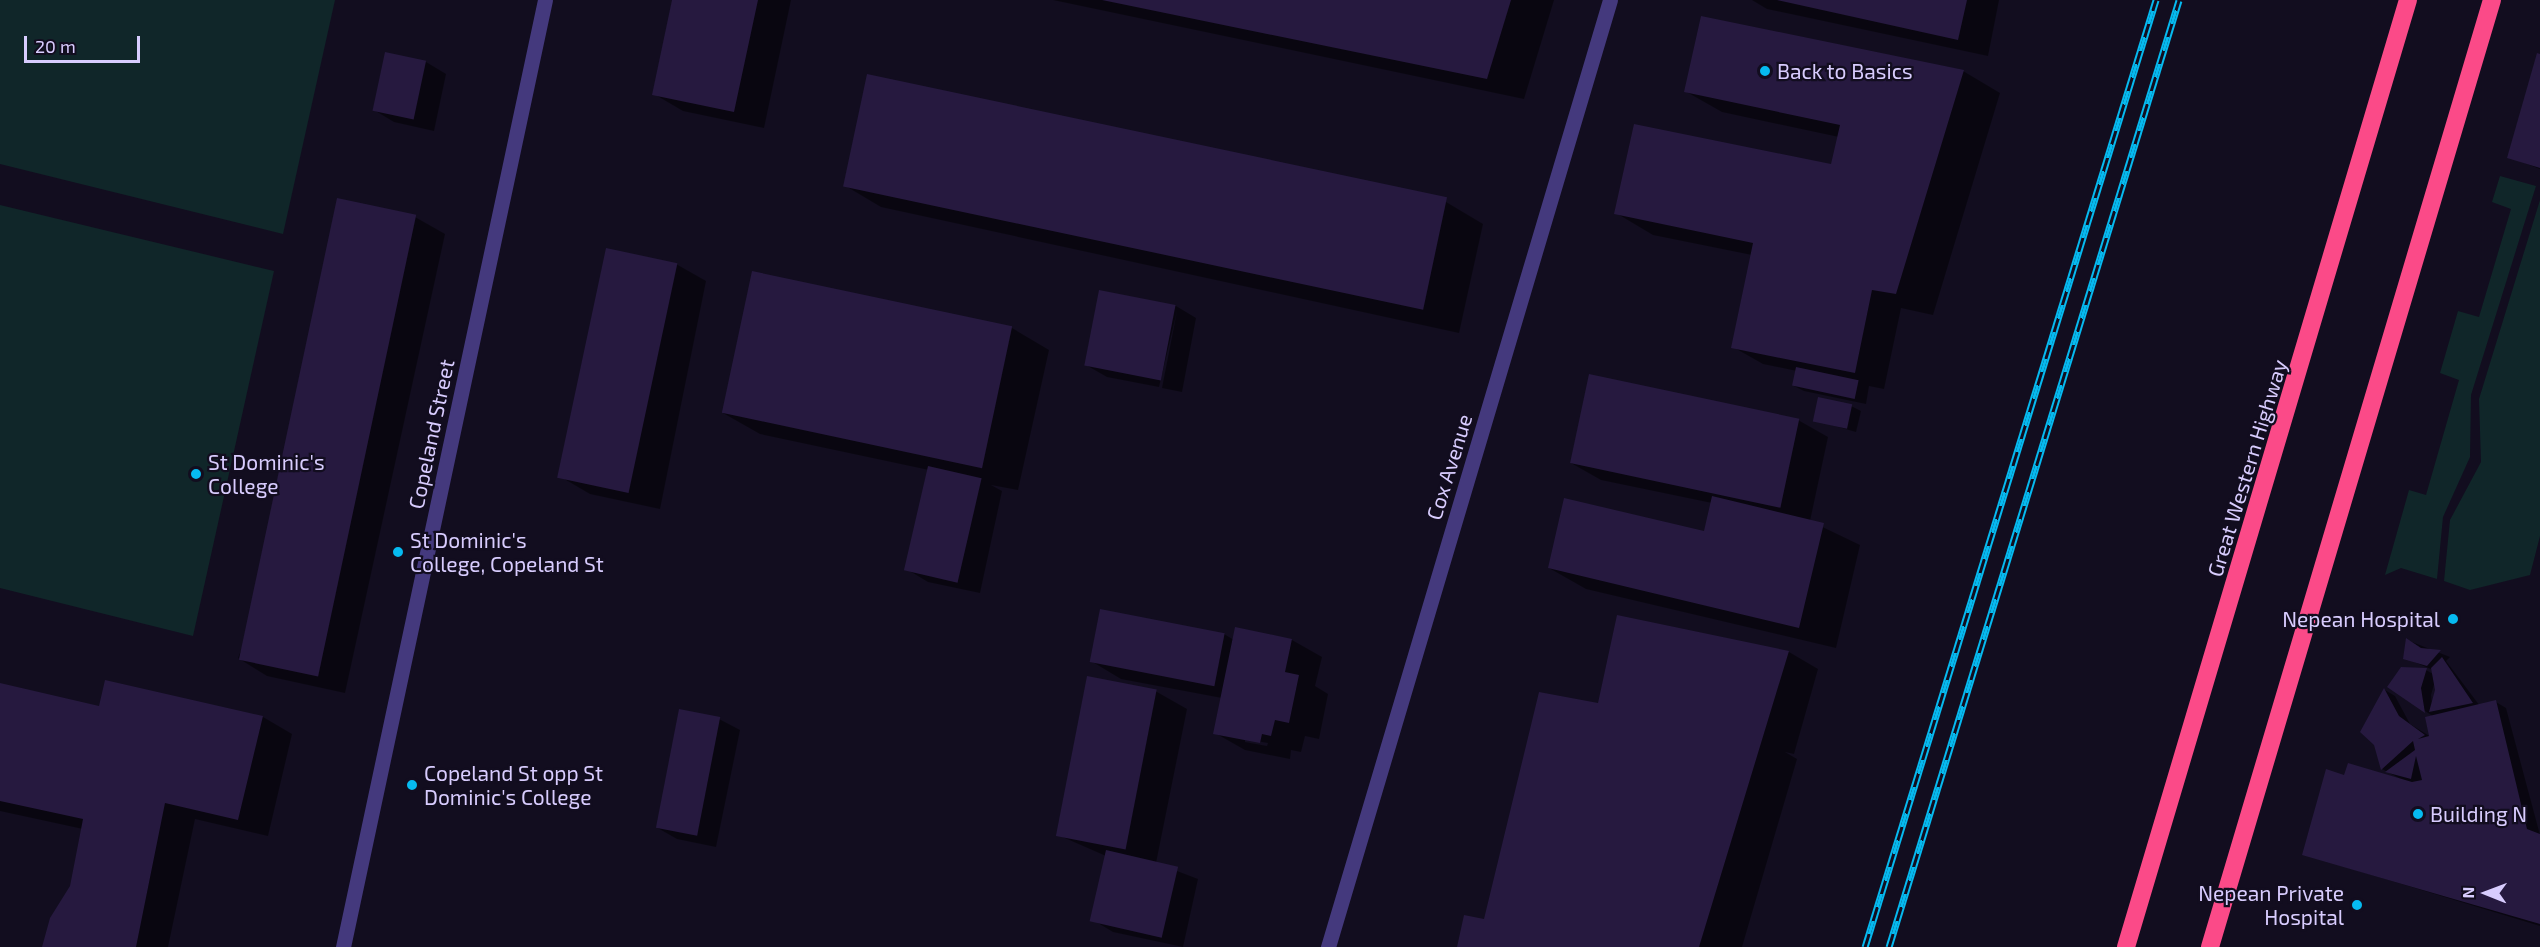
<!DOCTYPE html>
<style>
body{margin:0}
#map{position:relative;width:2540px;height:947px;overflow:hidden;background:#120d1f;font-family:"Exo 2",sans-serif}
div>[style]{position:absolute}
.green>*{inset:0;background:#102629}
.shadow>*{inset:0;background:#0007}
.building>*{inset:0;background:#26193f;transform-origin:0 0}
.minor>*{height:15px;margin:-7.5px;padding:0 7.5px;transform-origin:7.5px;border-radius:7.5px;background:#44397d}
.highway>*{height:18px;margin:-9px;padding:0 9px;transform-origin:9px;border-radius:9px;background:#fb4a88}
.rail>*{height:7px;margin-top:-3.5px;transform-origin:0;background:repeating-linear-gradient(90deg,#120d1f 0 14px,#06baf0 0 28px);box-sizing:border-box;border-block:2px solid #06baf0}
.dots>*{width:16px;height:16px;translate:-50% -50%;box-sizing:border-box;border:3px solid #120d1f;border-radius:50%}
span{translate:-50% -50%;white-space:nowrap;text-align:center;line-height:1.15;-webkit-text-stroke:4.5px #120d1f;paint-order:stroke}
.poi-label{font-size:21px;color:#d8ccfe}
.left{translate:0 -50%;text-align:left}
.right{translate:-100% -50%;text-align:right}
.street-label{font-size:21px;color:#d8ccfe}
.north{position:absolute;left:2456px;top:863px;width:60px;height:60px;-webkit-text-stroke:4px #120d1f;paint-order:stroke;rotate:271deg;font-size:16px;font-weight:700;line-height:24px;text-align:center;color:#d8ccfe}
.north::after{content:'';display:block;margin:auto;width:21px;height:27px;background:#d8ccfe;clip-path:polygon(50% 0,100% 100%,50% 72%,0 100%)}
.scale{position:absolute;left:24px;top:36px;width:116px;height:27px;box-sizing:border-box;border:3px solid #d8ccfe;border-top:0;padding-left:8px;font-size:18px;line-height:21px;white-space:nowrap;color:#d8ccfe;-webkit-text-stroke:4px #120d1f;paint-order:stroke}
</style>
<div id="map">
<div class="green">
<i style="clip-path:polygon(0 0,335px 0,283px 234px,0 164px)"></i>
<i style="clip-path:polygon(2500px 176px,2536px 186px,2471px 395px,2470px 457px,2443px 517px,2437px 579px,2401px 568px,2385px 575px,2409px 490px,2426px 495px,2459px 380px,2440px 373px,2458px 311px,2479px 317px,2511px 209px,2492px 202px)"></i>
<i style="clip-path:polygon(2540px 200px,2540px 536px,2530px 575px,2470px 590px,2444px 581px,2450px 520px,2481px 462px,2479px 399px)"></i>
<i style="clip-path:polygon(0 205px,274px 271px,193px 636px,0 588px)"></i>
</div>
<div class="shadow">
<i style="clip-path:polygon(673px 0,791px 0,764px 128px,683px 111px,654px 94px)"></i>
<i style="clip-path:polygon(1053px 0,1554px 0,1524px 99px)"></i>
<i style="clip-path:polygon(1752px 0,1999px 0,1988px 56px,1767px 9px)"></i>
<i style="clip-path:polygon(386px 53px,426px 62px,446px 74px,434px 131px,394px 122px,374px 110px)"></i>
<i style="clip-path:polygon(2540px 55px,2540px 169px,2509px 157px)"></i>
<i style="clip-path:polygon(1963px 71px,2000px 93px,1933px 315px,1901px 308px,1884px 389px,1869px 386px,1866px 404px,1804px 391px,1794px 386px,1797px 371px,1763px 364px,1733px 347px,1752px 255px,1653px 235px,1616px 213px,1833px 166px,1839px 137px,1722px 112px,1685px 91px)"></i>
<i style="clip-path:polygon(868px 76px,1446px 202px,1483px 224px,1459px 333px,881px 207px,844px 185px)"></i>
<i style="clip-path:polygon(415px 217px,445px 234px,345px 693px,267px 676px,238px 658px)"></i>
<i style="clip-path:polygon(676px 264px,706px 281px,660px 509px,590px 494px,561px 477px)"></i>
<i style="clip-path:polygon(753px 273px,1012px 328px,1049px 350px,1018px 490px,991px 485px,1002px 491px,980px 593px,928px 582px,908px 570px,929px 470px,760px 434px,723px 413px)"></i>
<i style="clip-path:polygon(1101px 291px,1176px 306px,1196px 318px,1182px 392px,1162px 388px,1177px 311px,1159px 387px,1107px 377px,1086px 365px)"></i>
<i style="clip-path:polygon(1851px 406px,1861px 411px,1856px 432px,1814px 420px)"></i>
<i style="clip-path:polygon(1798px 420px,1828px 437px,1810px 521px,1860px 545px,1836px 648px,1586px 589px,1549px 568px,1705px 533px,1712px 503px,1601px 480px,1571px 463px)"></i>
<i style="clip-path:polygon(1618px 617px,1789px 652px,1818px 669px,1794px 754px,1785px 752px,1797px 759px,1742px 947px,1459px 947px,1485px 921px,1606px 707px)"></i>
<i style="clip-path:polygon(evenodd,1236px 629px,1292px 640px,1322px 657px,1315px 686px,1328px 694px,1319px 739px,1305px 736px,1301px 752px,1291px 750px,1290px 759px,1245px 750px,1215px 733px,1222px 698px,1121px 679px,1091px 661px,1224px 634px,1234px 640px,1236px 629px,1245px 739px,1268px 743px,1267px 746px,1245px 742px,1245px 739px)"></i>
<i style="clip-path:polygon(evenodd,2407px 640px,2450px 657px,2446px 661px,2480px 706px,2496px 702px,2506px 708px,2540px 835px,2540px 926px,2303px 854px,2345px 776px,2399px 778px,2382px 769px,2376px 744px,2385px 690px,2395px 696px,2410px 724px,2431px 737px,2434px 717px,2389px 687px,2426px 670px,2433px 674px,2433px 670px,2405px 658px,2407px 640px,2435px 681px,2436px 690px,2432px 705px,2431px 695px,2435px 681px)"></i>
<i style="clip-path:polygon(1089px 678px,1157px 692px,1187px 709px,1156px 863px,1198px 879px,1183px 947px,1113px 932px,1093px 920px,1106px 856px,1058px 835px)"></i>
<i style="clip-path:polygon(107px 682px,263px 717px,292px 734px,268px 836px,195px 819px,168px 947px,45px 947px,71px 886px,83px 829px,0 811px,0 685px,100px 708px)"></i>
<i style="clip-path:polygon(719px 719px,740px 730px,716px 847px,677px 839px,656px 827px)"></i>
</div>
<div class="building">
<i style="clip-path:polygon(672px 0,758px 0,734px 112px,652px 95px)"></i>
<i style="clip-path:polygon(1102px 0,1511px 0,1487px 79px)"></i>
<i style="clip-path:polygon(1777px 0,1967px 0,1958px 40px)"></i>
<i style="clip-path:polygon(1701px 16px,1964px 70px,1896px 294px,1872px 290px,1855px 373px,1731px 348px,1753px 243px,1614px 214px,1634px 124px,1831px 164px,1840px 125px,1684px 92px)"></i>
<i style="left:385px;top:52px;width:42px;height:60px;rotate:12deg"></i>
<i style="clip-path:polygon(2537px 53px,2540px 54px,2540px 168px,2507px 158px)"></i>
<i style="left:867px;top:74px;width:593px;height:115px;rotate:12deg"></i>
<i style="left:337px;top:198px;width:81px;height:472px;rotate:12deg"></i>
<i style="left:606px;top:248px;width:73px;height:235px;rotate:12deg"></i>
<i style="left:752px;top:271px;width:266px;height:145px;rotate:12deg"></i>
<i style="left:1099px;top:290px;width:78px;height:77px;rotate:11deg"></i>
<i style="left:1796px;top:367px;width:64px;height:19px;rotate:12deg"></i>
<i style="left:1589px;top:374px;width:215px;height:91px;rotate:12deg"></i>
<i style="left:1818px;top:397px;width:35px;height:25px;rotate:12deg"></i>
<i style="left:928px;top:466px;width:55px;height:107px;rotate:13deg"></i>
<i style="clip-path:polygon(1712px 496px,1824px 523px,1799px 628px,1548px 568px,1564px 498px,1704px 531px)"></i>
<i style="left:1100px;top:609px;width:127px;height:54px;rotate:11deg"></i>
<i style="clip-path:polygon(1617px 615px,1789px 651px,1699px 947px,1457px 947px,1464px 915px,1484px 919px,1539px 692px,1598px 703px)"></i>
<i style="clip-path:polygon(1235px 627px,1292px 639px,1285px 672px,1299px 675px,1289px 723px,1275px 720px,1271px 736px,1262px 734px,1260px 743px,1213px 734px)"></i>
<i style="clip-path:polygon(2406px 638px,2421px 648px,2441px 650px,2427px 666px,2403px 659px)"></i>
<i style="clip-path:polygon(2442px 657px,2473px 703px,2429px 712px,2435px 690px,2431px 668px)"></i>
<i style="clip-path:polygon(2401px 667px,2427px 668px,2421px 688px,2425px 713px,2387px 687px)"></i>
<i style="left:1087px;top:676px;width:71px;height:163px;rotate:11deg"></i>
<i style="clip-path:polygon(105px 680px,263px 716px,238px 820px,165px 803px,136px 947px,42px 947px,50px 918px,70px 886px,83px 819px,0 801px,0 683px,99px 706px)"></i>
<i style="clip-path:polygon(2384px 688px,2399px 716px,2425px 735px,2418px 739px,2429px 736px,2425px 717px,2496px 700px,2527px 829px,2540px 834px,2540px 924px,2302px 855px,2326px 769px,2344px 775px,2348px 763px,2412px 782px,2422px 780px,2416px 756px,2411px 779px,2385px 772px,2415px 750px,2413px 741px,2381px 770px,2374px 745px,2360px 732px)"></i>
<i style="left:679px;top:709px;width:42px;height:121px;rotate:11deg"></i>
<i style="left:1106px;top:850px;width:74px;height:73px;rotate:13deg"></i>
</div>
<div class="minor">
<i style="left:343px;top:947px;width:968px;rotate:-77.96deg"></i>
<i style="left:1328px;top:947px;width:988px;rotate:-73.42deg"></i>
</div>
<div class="highway">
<i style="left:2126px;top:947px;width:988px;rotate:-73.42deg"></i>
<i style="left:2210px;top:947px;width:988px;rotate:-73.42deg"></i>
</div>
<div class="rail">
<i style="left:1865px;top:947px;width:991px;rotate:-72.92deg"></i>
<i style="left:1889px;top:947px;width:990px;rotate:-72.97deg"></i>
</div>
<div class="dots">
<i style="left:1765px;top:71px;background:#06baf0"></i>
<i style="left:196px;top:474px;background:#06baf0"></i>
<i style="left:398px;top:552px;background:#06baf0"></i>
<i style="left:2453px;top:619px;background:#06baf0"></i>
<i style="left:412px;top:785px;background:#06baf0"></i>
<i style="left:2418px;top:814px;background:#06baf0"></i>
<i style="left:2357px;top:905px;background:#06baf0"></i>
</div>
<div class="poi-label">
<span class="left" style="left:1777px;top:71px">Back to Basics</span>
<span class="left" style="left:208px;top:474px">St Dominic's<br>College</span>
<span class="left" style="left:410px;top:552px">St Dominic's<br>College, Copeland St</span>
<span class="right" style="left:2440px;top:619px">Nepean Hospital</span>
<span class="left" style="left:424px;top:785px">Copeland St opp St<br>Dominic's College</span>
<span class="left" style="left:2430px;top:814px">Building N</span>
<span class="right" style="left:2344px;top:905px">Nepean Private<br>Hospital</span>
</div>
<div class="street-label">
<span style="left:431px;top:434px;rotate:-78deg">Copeland Street</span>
<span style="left:1449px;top:467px;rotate:-73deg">Cox Avenue</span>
<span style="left:2247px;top:468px;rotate:-73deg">Great Western Highway</span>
</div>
<div class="north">N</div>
<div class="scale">20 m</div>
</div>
